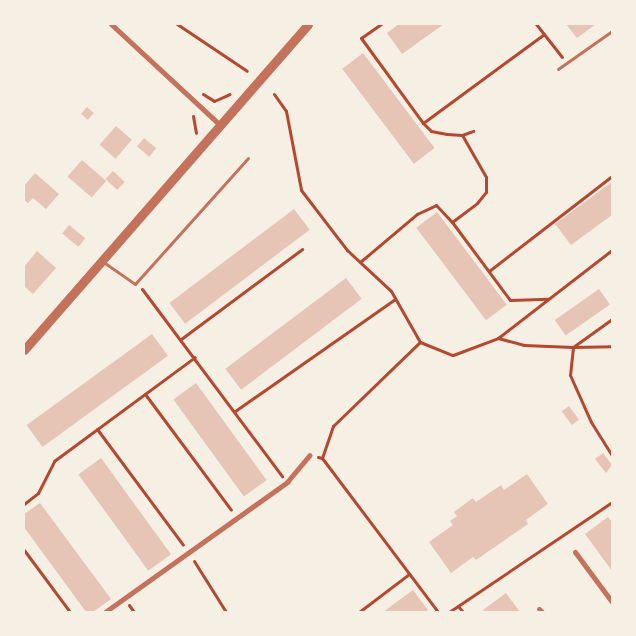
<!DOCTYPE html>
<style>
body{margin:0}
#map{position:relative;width:636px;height:636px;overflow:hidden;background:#f6efe4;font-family:Figtree,sans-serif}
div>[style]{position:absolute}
.building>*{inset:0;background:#e6c5b7;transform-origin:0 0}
.path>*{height:3px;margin:-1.5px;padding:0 1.5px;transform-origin:1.5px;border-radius:1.5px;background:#b5482f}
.service>*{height:3px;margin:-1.5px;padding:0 1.5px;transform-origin:1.5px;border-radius:1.5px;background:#c5725c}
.minor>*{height:5px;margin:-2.5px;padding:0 2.5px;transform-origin:2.5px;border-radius:2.5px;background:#c5725c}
.tertiary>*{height:9px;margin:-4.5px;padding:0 4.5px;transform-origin:4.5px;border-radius:4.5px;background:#c5725c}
span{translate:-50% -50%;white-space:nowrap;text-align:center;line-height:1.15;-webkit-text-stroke:4px #f6efe4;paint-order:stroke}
.frame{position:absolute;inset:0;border:25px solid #f6efe4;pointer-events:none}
</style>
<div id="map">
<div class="building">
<i style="clip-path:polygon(399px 24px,444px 24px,402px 54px,387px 33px)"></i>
<i style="clip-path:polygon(566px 24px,596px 24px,577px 38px)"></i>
<i style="left:363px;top:53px;width:119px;height:26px;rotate:53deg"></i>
<i style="left:87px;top:107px;width:9px;height:9px;rotate:41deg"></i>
<i style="left:116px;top:126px;width:21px;height:25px;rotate:41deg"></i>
<i style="left:144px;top:138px;width:16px;height:11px;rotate:40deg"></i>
<i style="left:82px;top:160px;width:32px;height:22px;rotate:41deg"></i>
<i style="left:113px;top:171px;width:16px;height:11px;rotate:43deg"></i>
<i style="clip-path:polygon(35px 173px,59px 194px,46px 209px,33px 198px,28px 203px,24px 200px,24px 186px)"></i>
<i style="clip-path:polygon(612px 182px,612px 215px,571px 245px,555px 224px)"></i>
<i style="left:294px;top:209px;width:26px;height:156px;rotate:53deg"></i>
<i style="left:437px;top:212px;width:116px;height:26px;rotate:53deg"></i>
<i style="left:69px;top:225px;width:21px;height:11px;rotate:39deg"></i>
<i style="clip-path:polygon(37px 251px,56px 268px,33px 294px,24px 286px,24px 267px)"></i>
<i style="left:346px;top:278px;width:26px;height:151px;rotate:53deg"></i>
<i style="left:599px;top:289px;width:19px;height:54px;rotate:55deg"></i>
<i style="left:152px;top:334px;width:27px;height:155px;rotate:54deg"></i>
<i style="left:196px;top:383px;width:120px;height:28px;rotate:54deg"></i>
<i style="left:569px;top:406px;width:17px;height:9px;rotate:54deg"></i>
<i style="clip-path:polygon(603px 453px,612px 465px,606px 473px,595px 459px)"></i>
<i style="left:101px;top:458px;width:119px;height:28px;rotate:54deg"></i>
<i style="clip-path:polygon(527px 474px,548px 504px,526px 520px,528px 524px,476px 560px,473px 557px,451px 573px,429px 542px,453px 525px,450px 521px,457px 516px,454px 512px,473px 498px,476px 502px,501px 485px,504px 490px)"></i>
<i style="clip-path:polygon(40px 503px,111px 599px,93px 612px,86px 612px,24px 527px,24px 514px)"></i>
<i style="clip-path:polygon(608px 517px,612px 522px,612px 571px,585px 534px)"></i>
<i style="clip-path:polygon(413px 590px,428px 610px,426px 612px,383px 612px)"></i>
<i style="clip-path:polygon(506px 593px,520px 612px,484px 612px,483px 610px)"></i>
</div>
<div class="path">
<i style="left:177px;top:24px;width:84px;rotate:33.9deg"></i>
<i style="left:381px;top:24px;width:24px;rotate:145deg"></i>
<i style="left:361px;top:38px;width:105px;rotate:53.9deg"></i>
<i style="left:423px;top:123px;width:11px;rotate:45deg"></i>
<i style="left:431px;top:131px;width:16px;rotate:11deg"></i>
<i style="left:447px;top:134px;width:15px;rotate:4deg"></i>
<i style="left:462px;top:135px;width:12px;rotate:-20deg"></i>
<i style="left:536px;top:24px;width:42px;rotate:51.8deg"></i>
<i style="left:203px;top:94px;width:13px;rotate:32deg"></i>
<i style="left:214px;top:101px;width:17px;rotate:-24deg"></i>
<i style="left:274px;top:94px;width:21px;rotate:55deg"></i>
<i style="left:286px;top:111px;width:80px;rotate:79.2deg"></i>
<i style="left:301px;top:190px;width:76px;rotate:52.5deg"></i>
<i style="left:347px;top:250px;width:60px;rotate:43deg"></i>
<i style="left:391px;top:291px;width:59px;rotate:60.4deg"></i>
<i style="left:420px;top:342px;width:35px;rotate:22deg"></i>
<i style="left:453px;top:355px;width:48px;rotate:-20.7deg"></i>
<i style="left:498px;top:338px;width:144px;rotate:-37.7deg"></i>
<i style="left:193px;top:116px;width:17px;rotate:80deg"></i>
<i style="left:423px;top:123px;width:150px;rotate:-36.3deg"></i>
<i style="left:452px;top:222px;width:31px;rotate:-37deg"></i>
<i style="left:477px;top:203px;width:14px;rotate:-51deg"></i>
<i style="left:486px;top:192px;width:15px;rotate:-90deg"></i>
<i style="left:486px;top:177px;width:48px;rotate:-119.7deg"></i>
<i style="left:360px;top:262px;width:75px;rotate:-40.1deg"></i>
<i style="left:417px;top:214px;width:21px;rotate:-25deg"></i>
<i style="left:436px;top:205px;width:23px;rotate:47deg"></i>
<i style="left:452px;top:222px;width:97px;rotate:53.4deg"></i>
<i style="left:510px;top:300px;width:38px;rotate:-2deg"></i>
<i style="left:489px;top:271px;width:155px;rotate:-37.7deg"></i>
<i style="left:142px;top:289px;width:234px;rotate:53.2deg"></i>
<i style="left:498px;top:338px;width:27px;rotate:15deg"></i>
<i style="left:524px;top:345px;width:49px;rotate:2.3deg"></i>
<i style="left:573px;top:347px;width:28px;rotate:96deg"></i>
<i style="left:570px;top:375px;width:51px;rotate:65.9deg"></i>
<i style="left:591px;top:422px;width:39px;rotate:58deg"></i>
<i style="left:181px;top:339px;width:151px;rotate:-36.6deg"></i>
<i style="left:573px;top:347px;width:48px;rotate:-35.7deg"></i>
<i style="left:573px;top:347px;width:39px;rotate:-1deg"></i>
<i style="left:145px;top:394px;width:144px;rotate:53.4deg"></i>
<i style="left:235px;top:411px;width:195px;rotate:-35deg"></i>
<i style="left:97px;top:429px;width:144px;rotate:53.4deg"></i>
<i style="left:318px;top:457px;width:4px;rotate:14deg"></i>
<i style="left:322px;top:458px;width:193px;rotate:53deg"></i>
<i style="left:322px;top:458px;width:34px;rotate:-71deg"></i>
<i style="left:333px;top:426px;width:121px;rotate:-44deg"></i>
<i style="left:24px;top:504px;width:18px;rotate:-38deg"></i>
<i style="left:38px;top:493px;width:36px;rotate:-63deg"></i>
<i style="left:54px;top:461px;width:175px;rotate:-36.4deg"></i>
<i style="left:24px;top:550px;width:77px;rotate:53.4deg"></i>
<i style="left:194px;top:561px;width:60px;rotate:57.9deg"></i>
<i style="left:129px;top:605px;width:9px;rotate:54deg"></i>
<i style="left:458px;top:606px;width:8px;rotate:50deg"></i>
<i style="left:359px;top:612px;width:63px;rotate:-37.2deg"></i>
<i style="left:449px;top:612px;width:197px;rotate:-34deg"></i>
</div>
<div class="service">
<i style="left:558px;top:69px;width:66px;rotate:-35.1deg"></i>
<i style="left:102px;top:261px;width:40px;rotate:34.9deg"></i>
<i style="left:135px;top:284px;width:169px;rotate:-48.1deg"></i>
</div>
<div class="minor">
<i style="left:111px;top:24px;width:147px;rotate:42.8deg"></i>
<i style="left:575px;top:552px;width:62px;rotate:53.5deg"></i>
<i style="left:539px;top:609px;width:4px;rotate:45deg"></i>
<i style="left:105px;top:612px;width:224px;rotate:-35.5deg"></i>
<i style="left:287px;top:482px;width:35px;rotate:-50deg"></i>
</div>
<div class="tertiary">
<i style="left:24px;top:350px;width:432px;rotate:-48.9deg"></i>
</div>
<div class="frame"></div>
</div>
